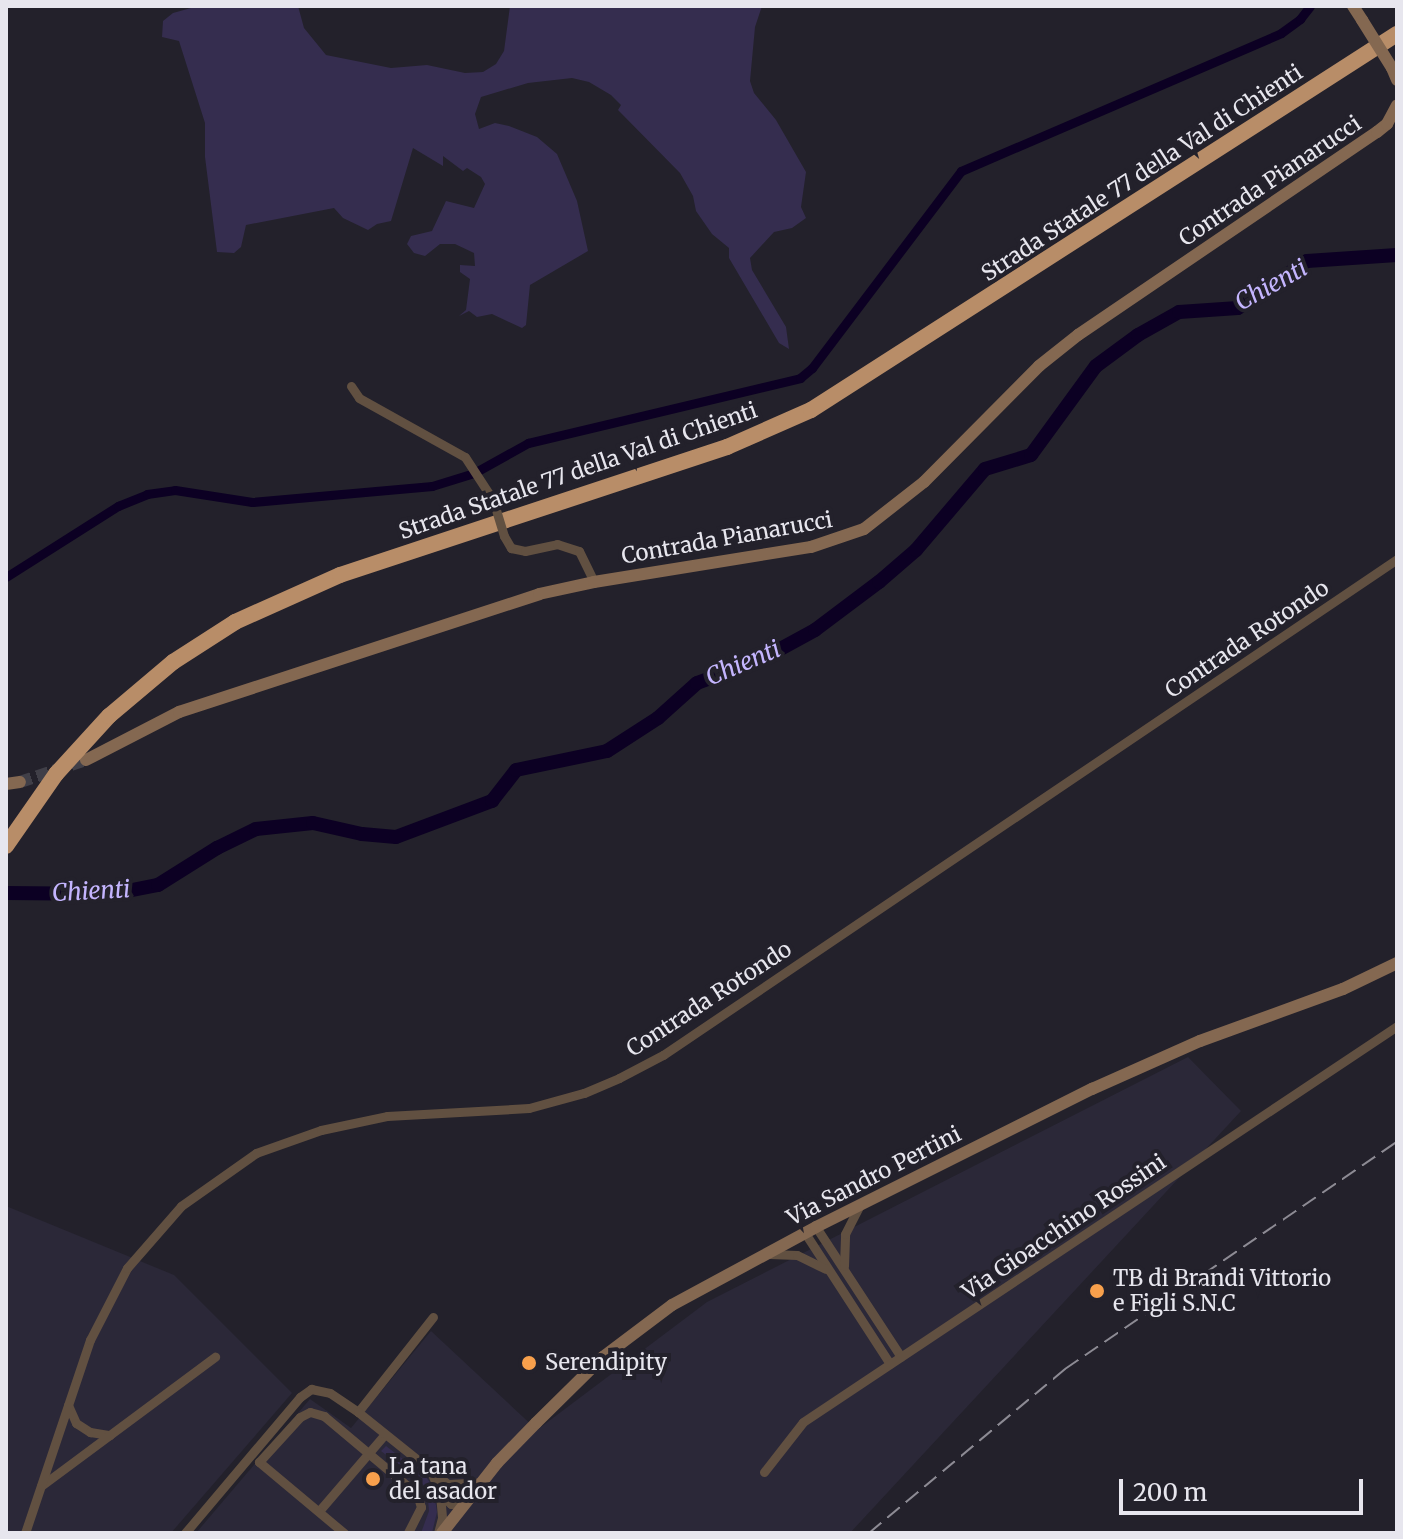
<!DOCTYPE html>
<style>
body{margin:0}
#map{position:relative;width:1403px;height:1539px;overflow:hidden;background:#23212b;font-family:Merriweather,serif}
div>[style]{position:absolute}
.built>*{inset:0;background:#2b2838}
.green>*{inset:0;background:#352d4f}
.canal>*{height:9px;margin:-4.5px;padding:0 4.5px;transform-origin:4.5px;border-radius:4.5px;background:#0c0023}
.river>*{height:14px;margin:-7px;padding:0 7px;transform-origin:7px;border-radius:7px;background:#0c0023}
.secondary-tunnel>*{height:12px;margin-top:-6px;transform-origin:0;background:repeating-linear-gradient(90deg,#403f48 0 12px,transparent 0 18px)}
.street>*{height:9px;margin:-4.5px;padding:0 4.5px;transform-origin:4.5px;border-radius:4.5px;background:#615041}
.secondary>*{height:12px;margin:-6px;padding:0 6px;transform-origin:6px;border-radius:6px;background:#846851}
.highway>*{height:16px;margin:-8px;padding:0 8px;transform-origin:8px;border-radius:8px;background:#b88d68}
.rail>*{height:2px;margin-top:-1px;transform-origin:0;background:repeating-linear-gradient(90deg,#8d8b94 0 16px,transparent 0 24px)}
.street-bridge>*{height:9px;margin:-4.5px;padding:0 4.5px;transform-origin:4.5px;border-radius:4.5px;background:#615041}
.secondary-bridge>*{height:12px;margin:-6px;padding:0 6px;transform-origin:6px;border-radius:6px;background:#846851}
.dots>*{width:22px;height:22px;translate:-50% -50%;box-sizing:border-box;border:4px solid #23212b;border-radius:50%}
span{translate:-50% -50%;white-space:nowrap;text-align:center;line-height:1.15;-webkit-text-stroke:8px #23212b;paint-order:stroke}
.street-label{font-size:22px;color:#e7e6ee}
.poi-label{font-size:22px;color:#e7e6ee}
.left{translate:0 -50%;text-align:left}
.water-label{font-size:24px;color:#c4b5fe;font-style:italic}
.frame{position:absolute;inset:0;border:8px solid #e7e6ee;pointer-events:none}
.scale{position:absolute;left:1119px;top:1479px;width:244px;height:36px;box-sizing:border-box;border:4px solid #e7e6ee;border-top:0;padding-left:10px;font-size:24px;line-height:28px;white-space:nowrap;color:#e7e6ee;-webkit-text-stroke:6px #23212b;paint-order:stroke}
</style>
<div id="map">
<div class="built">
<i style="clip-path:polygon(1188px 1057px,1241px 1111px,850px 1533px,196px 1533px,310px 1399px,351px 1428px,431px 1331px,537px 1430px,707px 1302px)"></i>
<i style="clip-path:polygon(6px 1206px,174px 1275px,292px 1393px,171px 1533px,6px 1533px)"></i>
</div>
<div class="green">
<i style="clip-path:polygon(198px 6px,298px 6px,304px 28px,326px 55px,391px 68px,427px 65px,465px 73px,483px 72px,496px 64px,504px 51px,510px 6px,762px 6px,755px 27px,750px 81px,754px 93px,776px 120px,806px 172px,801px 207px,806px 218px,792px 228px,774px 232px,750px 258px,752px 270px,786px 327px,789px 349px,779px 343px,729px 258px,729px 248px,712px 234px,696px 211px,693px 196px,680px 173px,618px 110px,621px 105px,611px 95px,589px 82px,572px 78px,528px 83px,481px 97px,475px 114px,479px 129px,495px 123px,509px 126px,537px 137px,557px 154px,577px 201px,588px 251px,530px 285px,526px 325px,522px 328px,492px 314px,477px 317px,469px 311px,459px 316px,466px 310px,470px 279px,460px 272px,460px 265px,475px 266px,474px 253px,455px 244px,440px 244px,425px 256px,414px 253px,407px 244px,411px 236px,432px 231px,446px 201px,474px 208px,485px 184px,481px 177px,467px 168px,463px 171px,443px 156px,443px 166px,413px 148px,391px 221px,377px 224px,368px 230px,343px 218px,334px 208px,246px 225px,241px 247px,234px 253px,217px 252px,205px 157px,205px 123px,179px 41px,162px 37px,163px 21px,173px 13px)"></i>
<i style="clip-path:polygon(386px 1446px,426px 1477px,433px 1487px,437px 1512px,432px 1533px,421px 1533px,429px 1511px,427px 1490px,421px 1482px,381px 1451px)"></i>
</div>
<div class="canal">
<i style="left:6px;top:577px;width:133px;rotate:-32.4deg"></i>
<i style="left:118px;top:506px;width:31px;rotate:-22deg"></i>
<i style="left:147px;top:494px;width:28px;rotate:-8deg"></i>
<i style="left:175px;top:490px;width:78px;rotate:8.9deg"></i>
<i style="left:252px;top:502px;width:181px;rotate:-5.1deg"></i>
<i style="left:432px;top:486px;width:44px;rotate:-17.2deg"></i>
<i style="left:474px;top:473px;width:62px;rotate:-29.1deg"></i>
<i style="left:528px;top:443px;width:280px;rotate:-13.4deg"></i>
<i style="left:800px;top:378px;width:16px;rotate:-40deg"></i>
<i style="left:812px;top:368px;width:247px;rotate:-52.9deg"></i>
<i style="left:961px;top:171px;width:348px;rotate:-23.3deg"></i>
<i style="left:1281px;top:33px;width:24px;rotate:-36deg"></i>
<i style="left:1300px;top:19px;width:16px;rotate:-52deg"></i>
</div>
<div class="river">
<i style="left:6px;top:893px;width:106px;rotate:0.5deg"></i>
<i style="left:112px;top:894px;width:47px;rotate:-11.1deg"></i>
<i style="left:158px;top:885px;width:70px;rotate:-32.1deg"></i>
<i style="left:217px;top:848px;width:43px;rotate:-26deg"></i>
<i style="left:256px;top:829px;width:57px;rotate:-6deg"></i>
<i style="left:313px;top:823px;width:50px;rotate:12.7deg"></i>
<i style="left:362px;top:834px;width:34px;rotate:5deg"></i>
<i style="left:396px;top:837px;width:103px;rotate:-20.6deg"></i>
<i style="left:492px;top:801px;width:39px;rotate:-52deg"></i>
<i style="left:516px;top:770px;width:93px;rotate:-11.8deg"></i>
<i style="left:607px;top:751px;width:61px;rotate:-32.9deg"></i>
<i style="left:658px;top:718px;width:52px;rotate:-41.9deg"></i>
<i style="left:697px;top:683px;width:67px;rotate:-20.1deg"></i>
<i style="left:760px;top:660px;width:63px;rotate:-28.6deg"></i>
<i style="left:815px;top:630px;width:80px;rotate:-36.9deg"></i>
<i style="left:879px;top:582px;width:49px;rotate:-40.9deg"></i>
<i style="left:916px;top:550px;width:106px;rotate:-49.6deg"></i>
<i style="left:985px;top:469px;width:48px;rotate:-16.9deg"></i>
<i style="left:1031px;top:455px;width:110px;rotate:-53.9deg"></i>
<i style="left:1096px;top:366px;width:52px;rotate:-36.4deg"></i>
<i style="left:1138px;top:335px;width:47px;rotate:-29.3deg"></i>
<i style="left:1179px;top:312px;width:59px;rotate:-3.9deg"></i>
<i style="left:1238px;top:308px;width:83px;rotate:-34.3deg"></i>
<i style="left:1307px;top:261px;width:90px;rotate:-3.8deg"></i>
</div>
<div class="secondary-tunnel">
<i style="left:20px;top:782px;width:70px;rotate:-18.4deg"></i>
</div>
<div class="street">
<i style="left:351px;top:386px;width:14px;rotate:56deg"></i>
<i style="left:359px;top:398px;width:121px;rotate:29.1deg"></i>
<i style="left:465px;top:457px;width:51px;rotate:56.9deg"></i>
<i style="left:504px;top:536px;width:14px;rotate:60deg"></i>
<i style="left:511px;top:548px;width:14px;rotate:12deg"></i>
<i style="left:525px;top:551px;width:33px;rotate:-12deg"></i>
<i style="left:557px;top:544px;width:23px;rotate:18deg"></i>
<i style="left:579px;top:551px;width:34px;rotate:64deg"></i>
<i style="left:816px;top:1227px;width:155px;rotate:56.8deg"></i>
<i style="left:805px;top:1233px;width:156px;rotate:57deg"></i>
<i style="left:769px;top:1254px;width:28px;rotate:2deg"></i>
<i style="left:797px;top:1255px;width:32px;rotate:26deg"></i>
<i style="left:844px;top:1266px;width:32px;rotate:-88deg"></i>
<i style="left:845px;top:1234px;width:33px;rotate:-63deg"></i>
<i style="left:68px;top:1405px;width:20px;rotate:66deg"></i>
<i style="left:76px;top:1423px;width:17px;rotate:33deg"></i>
<i style="left:90px;top:1432px;width:20px;rotate:9deg"></i>
<i style="left:358px;top:1412px;width:121px;rotate:-51.7deg"></i>
<i style="left:764px;top:1472px;width:63px;rotate:-52deg"></i>
<i style="left:803px;top:1422px;width:714px;rotate:-33.69deg"></i>
<i style="left:432px;top:1474px;width:22px;rotate:68deg"></i>
<i style="left:440px;top:1494px;width:24px;rotate:85deg"></i>
<i style="left:442px;top:1518px;width:16px;rotate:105deg"></i>
<i style="left:41px;top:1486px;width:217px;rotate:-36.6deg"></i>
<i style="left:440px;top:1494px;width:15px;rotate:42deg"></i>
<i style="left:451px;top:1504px;width:11px;rotate:5deg"></i>
<i style="left:319px;top:1511px;width:101px;rotate:-49.4deg"></i>
<i style="left:25px;top:1533px;width:204px;rotate:-71.4deg"></i>
<i style="left:90px;top:1340px;width:81px;rotate:-62.8deg"></i>
<i style="left:127px;top:1268px;width:82px;rotate:-48.9deg"></i>
<i style="left:181px;top:1206px;width:92px;rotate:-35.2deg"></i>
<i style="left:256px;top:1153px;width:69px;rotate:-19.5deg"></i>
<i style="left:321px;top:1130px;width:67px;rotate:-12deg"></i>
<i style="left:387px;top:1116px;width:142px;rotate:-3.2deg"></i>
<i style="left:529px;top:1108px;width:57px;rotate:-15.3deg"></i>
<i style="left:584px;top:1093px;width:38px;rotate:-23deg"></i>
<i style="left:619px;top:1078px;width:50px;rotate:-27.6deg"></i>
<i style="left:663px;top:1055px;width:886px;rotate:-34.05deg"></i>
<i style="left:185px;top:1533px;width:178px;rotate:-49.8deg"></i>
<i style="left:300px;top:1397px;width:14px;rotate:-36deg"></i>
<i style="left:311px;top:1389px;width:19px;rotate:12deg"></i>
<i style="left:330px;top:1393px;width:34px;rotate:34deg"></i>
<i style="left:358px;top:1412px;width:115px;rotate:38.7deg"></i>
<i style="left:448px;top:1484px;width:34px;rotate:-3deg"></i>
<i style="left:344px;top:1533px;width:111px;rotate:-140.1deg"></i>
<i style="left:259px;top:1462px;width:61px;rotate:-47.7deg"></i>
<i style="left:300px;top:1417px;width:11px;rotate:-27deg"></i>
<i style="left:310px;top:1412px;width:15px;rotate:16deg"></i>
<i style="left:324px;top:1416px;width:121px;rotate:40deg"></i>
<i style="left:417px;top:1494px;width:14px;rotate:73deg"></i>
<i style="left:421px;top:1507px;width:29px;rotate:117deg"></i>
</div>
<div class="secondary">
<i style="left:1353px;top:6px;width:17px;rotate:57deg"></i>
<i style="left:1392px;top:68px;width:13px;rotate:67deg"></i>
<i style="left:86px;top:760px;width:105px;rotate:-27.3deg"></i>
<i style="left:179px;top:712px;width:379px;rotate:-18.1deg"></i>
<i style="left:539px;top:594px;width:56px;rotate:-12.3deg"></i>
<i style="left:594px;top:582px;width:220px;rotate:-9.2deg"></i>
<i style="left:811px;top:547px;width:56px;rotate:-18.8deg"></i>
<i style="left:864px;top:529px;width:76px;rotate:-38.1deg"></i>
<i style="left:924px;top:482px;width:163px;rotate:-45.2deg"></i>
<i style="left:1039px;top:366px;width:50px;rotate:-38.5deg"></i>
<i style="left:1078px;top:335px;width:361px;rotate:-34.2deg"></i>
<i style="left:1377px;top:132px;width:13px;rotate:-39deg"></i>
<i style="left:1387px;top:124px;width:21px;rotate:-62deg"></i>
<i style="left:6px;top:784px;width:14px;rotate:-8deg"></i>
<i style="left:442px;top:1533px;width:89px;rotate:-51.8deg"></i>
<i style="left:497px;top:1463px;width:56px;rotate:-45.7deg"></i>
<i style="left:536px;top:1423px;width:94px;rotate:-44.6deg"></i>
<i style="left:603px;top:1357px;width:86px;rotate:-37deg"></i>
<i style="left:672px;top:1305px;width:164px;rotate:-28.4deg"></i>
<i style="left:816px;top:1227px;width:309px;rotate:-26.6deg"></i>
<i style="left:1092px;top:1089px;width:118px;rotate:-24deg"></i>
<i style="left:1200px;top:1041px;width:152px;rotate:-20deg"></i>
<i style="left:1343px;top:989px;width:60px;rotate:-25.7deg"></i>
</div>
<div class="highway">
<i style="left:6px;top:846px;width:88px;rotate:-55.2deg"></i>
<i style="left:56px;top:774px;width:79px;rotate:-47.6deg"></i>
<i style="left:109px;top:716px;width:84px;rotate:-40.2deg"></i>
<i style="left:173px;top:662px;width:74px;rotate:-32.8deg"></i>
<i style="left:235px;top:622px;width:115px;rotate:-24.1deg"></i>
<i style="left:340px;top:575px;width:408px;rotate:-18.3deg"></i>
<i style="left:727px;top:447px;width:92px;rotate:-23.8deg"></i>
<i style="left:811px;top:410px;width:696px;rotate:-32.69deg"></i>
</div>
<div class="rail">
<i style="left:869px;top:1533px;width:256px;rotate:-39.9deg"></i>
<i style="left:1065px;top:1369px;width:402px;rotate:-34.4deg"></i>
</div>
<div class="street-bridge">
<i style="left:493px;top:500px;width:38px;rotate:73deg"></i>
</div>
<div class="secondary-bridge">
<i style="left:1362px;top:20px;width:57px;rotate:58deg"></i>
</div>
<div class="dots">
<i style="left:1097px;top:1291px;background:#f8a04c"></i>
<i style="left:529px;top:1363px;background:#f8a04c"></i>
<i style="left:373px;top:1479px;background:#f8a04c"></i>
</div>
<div class="street-label">
<span style="left:1142px;top:173px;rotate:-33deg">Strada Statale 77 della Val di Chienti</span>
<span style="left:1270px;top:181px;rotate:-34deg">Contrada Pianarucci</span>
<span style="left:578px;top:471px;rotate:-19deg">Strada Statale 77 della Val di Chienti</span>
<span style="left:727px;top:538px;rotate:-10deg">Contrada Pianarucci</span>
<span style="left:1247px;top:639px;rotate:-34deg">Contrada Rotondo</span>
<span style="left:709px;top:999px;rotate:-33deg">Contrada Rotondo</span>
<span style="left:874px;top:1176px;rotate:-27deg">Via Sandro Pertini</span>
<span style="left:1064px;top:1227px;rotate:-34deg">Via Gioacchino Rossini</span>
</div>
<div class="poi-label">
<span class="left" style="left:1113px;top:1291px">TB di Brandi Vittorio<br>e Figli S.N.C</span>
<span class="left" style="left:545px;top:1363px">Serendipity</span>
<span class="left" style="left:389px;top:1479px">La tana<br>del asador</span>
</div>
<div class="water-label">
<span style="left:1271px;top:285px;rotate:-29deg">Chienti</span>
<span style="left:743px;top:663px;rotate:-23deg">Chienti</span>
<span style="left:91px;top:891px;rotate:-3deg">Chienti</span>
</div>
<div class="frame"></div>
<div class="scale">200 m</div>
</div>
